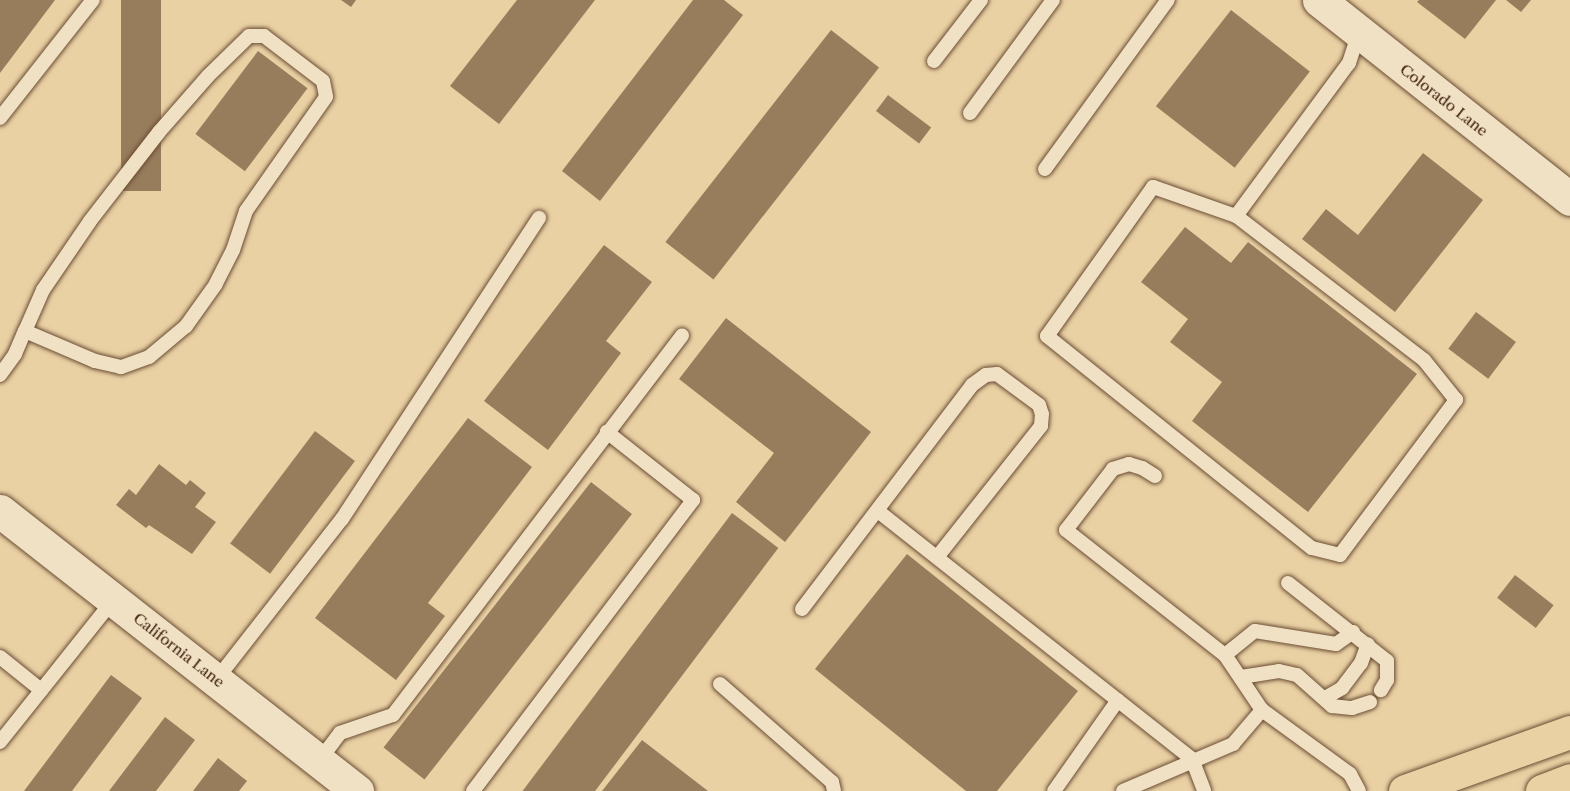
<!DOCTYPE html>
<style>
body{margin:0}
#map{position:relative;width:1570px;height:791px;overflow:hidden;background:#ead1a4;font-family:"Libre Caslon Text",serif}
div>[style]{position:absolute}
.building>*{inset:0;background:#987d5c;transform-origin:0 0}
.roads{filter:drop-shadow(0 0 2px #6a4d34) drop-shadow(0 0 2px #6a4d34)}
.service>*{height:14px;margin:-7px;padding:0 7px;transform-origin:7px;border-radius:7px;background:#f1e1c4}
.tertiary>*{height:33px;margin:-16.5px;padding:0 16.5px;transform-origin:16.5px;border-radius:16.5px;background:#f1e1c4}
.primary>*{height:33px;margin:-16.5px;padding:0 16.5px;transform-origin:16.5px;border-radius:16.5px;background:#ead1a4}
span{translate:-50% -50%;white-space:nowrap;text-align:center;line-height:1.15;-webkit-text-stroke:6px #f1e1c4;paint-order:stroke}
.street-label{font-size:15px;color:#40210f}
</style>
<div id="map">
<div class="building">
<i style="clip-path:polygon(0 0,55px 0,0 73px)"></i>
<i style="left:121px;top:0;width:40px;height:191px"></i>
<i style="clip-path:polygon(341px 0,356px 0,351px 7px)"></i>
<i style="clip-path:polygon(517px 0,595px 0,499px 124px,450px 86px)"></i>
<i style="clip-path:polygon(693px 0,724px 0,743px 15px,600px 201px,562px 171px)"></i>
<i style="clip-path:polygon(1419px 0,1496px 0,1465px 39px,1417px 2px)"></i>
<i style="clip-path:polygon(1506px 0,1531px 0,1521px 12px)"></i>
<i style="left:1231px;top:10px;width:100px;height:122px;rotate:38deg"></i>
<i style="left:831px;top:30px;width:61px;height:269px;rotate:38deg"></i>
<i style="left:258px;top:51px;width:62px;height:104px;rotate:37deg"></i>
<i style="left:888px;top:95px;width:54px;height:20px;rotate:37deg"></i>
<i style="clip-path:polygon(1423px 153px,1483px 200px,1395px 312px,1302px 239px,1326px 209px,1358px 235px)"></i>
<i style="clip-path:polygon(1185px 227px,1231px 263px,1248px 242px,1417px 374px,1308px 512px,1192px 421px,1222px 382px,1170px 342px,1188px 319px,1141px 282px)"></i>
<i style="clip-path:polygon(604px 245px,652px 282px,606px 341px,621px 353px,548px 450px,484px 401px)"></i>
<i style="left:1476px;top:312px;width:50px;height:46px;rotate:37deg"></i>
<i style="clip-path:polygon(726px 318px,871px 432px,785px 542px,736px 502px,774px 453px,679px 379px)"></i>
<i style="clip-path:polygon(468px 418px,532px 467px,428px 603px,445px 616px,396px 680px,315px 618px)"></i>
<i style="left:315px;top:431px;width:50px;height:141px;rotate:37deg"></i>
<i style="clip-path:polygon(159px 464px,186px 485px,190px 480px,206px 493px,195px 507px,216px 522px,192px 554px,149px 525px,146px 528px,116px 505px,129px 489px,136px 495px)"></i>
<i style="left:591px;top:482px;width:52px;height:337px;rotate:38deg"></i>
<i style="left:732px;top:513px;width:58px;height:350px;rotate:37deg"></i>
<i style="clip-path:polygon(907px 554px,1078px 691px,997px 791px,966px 791px,815px 669px)"></i>
<i style="left:1515px;top:575px;width:49px;height:29px;rotate:38deg"></i>
<i style="clip-path:polygon(111px 675px,142px 698px,72px 791px,24px 791px)"></i>
<i style="clip-path:polygon(165px 717px,195px 740px,156px 791px,109px 791px)"></i>
<i style="clip-path:polygon(642px 740px,708px 791px,602px 791px)"></i>
<i style="clip-path:polygon(218px 758px,247px 781px,239px 791px,193px 791px)"></i>
</div>
<div class="roads">
<div class="service">
<i style="left:934px;top:61px;width:77px;rotate:-52.4deg"></i>
<i style="left:970px;top:113px;width:140px;rotate:-53.7deg"></i>
<i style="left:0;top:118px;width:150px;rotate:-51.8deg"></i>
<i style="left:1045px;top:169px;width:209px;rotate:-54deg"></i>
<i style="left:1236px;top:216px;width:88px;rotate:-160.7deg"></i>
<i style="left:1153px;top:187px;width:183px;rotate:125.4deg"></i>
<i style="left:1047px;top:336px;width:339px;rotate:38.7deg"></i>
<i style="left:1312px;top:548px;width:29px;rotate:14deg"></i>
<i style="left:1340px;top:555px;width:194px;rotate:-53.2deg"></i>
<i style="left:1456px;top:400px;width:51px;rotate:-128.7deg"></i>
<i style="left:1424px;top:360px;width:237px;rotate:-142.5deg"></i>
<i style="left:1236px;top:216px;width:190px;rotate:-53.6deg"></i>
<i style="left:1349px;top:63px;width:33px;rotate:-72deg"></i>
<i style="left:0;top:375px;width:26px;rotate:-54deg"></i>
<i style="left:15px;top:354px;width:25px;rotate:-67deg"></i>
<i style="left:25px;top:331px;width:45px;rotate:-66.3deg"></i>
<i style="left:43px;top:290px;width:83px;rotate:-55.7deg"></i>
<i style="left:90px;top:221px;width:113px;rotate:-52.2deg"></i>
<i style="left:159px;top:132px;width:74px;rotate:-48.8deg"></i>
<i style="left:208px;top:76px;width:57px;rotate:-44.3deg"></i>
<i style="left:249px;top:36px;width:15px"></i>
<i style="left:264px;top:36px;width:74px;rotate:37.3deg"></i>
<i style="left:323px;top:81px;width:16px;rotate:79deg"></i>
<i style="left:326px;top:97px;width:139px;rotate:125.1deg"></i>
<i style="left:246px;top:211px;width:41px;rotate:108.4deg"></i>
<i style="left:233px;top:250px;width:38px;rotate:117deg"></i>
<i style="left:216px;top:284px;width:52px;rotate:125.5deg"></i>
<i style="left:186px;top:326px;width:48px;rotate:140deg"></i>
<i style="left:149px;top:357px;width:30px;rotate:160deg"></i>
<i style="left:121px;top:367px;width:27px;rotate:-167deg"></i>
<i style="left:95px;top:361px;width:76px;rotate:-156.8deg"></i>
<i style="left:1155px;top:476px;width:15px;rotate:-148deg"></i>
<i style="left:1142px;top:468px;width:14px;rotate:-163deg"></i>
<i style="left:1129px;top:464px;width:17px;rotate:163deg"></i>
<i style="left:1113px;top:469px;width:77px;rotate:127.6deg"></i>
<i style="left:1066px;top:530px;width:202px;rotate:38.2deg"></i>
<i style="left:1225px;top:655px;width:66px;rotate:56.1deg"></i>
<i style="left:1262px;top:710px;width:109px;rotate:36deg"></i>
<i style="left:1350px;top:774px;width:19px;rotate:62deg"></i>
<i style="left:878px;top:511px;width:400px;rotate:38.3deg"></i>
<i style="left:1192px;top:759px;width:34px;rotate:69deg"></i>
<i style="left:1288px;top:583px;width:126px;rotate:38.2deg"></i>
<i style="left:1387px;top:661px;width:19px;rotate:90deg"></i>
<i style="left:1387px;top:680px;width:12px;rotate:121deg"></i>
<i style="left:802px;top:609px;width:281px;rotate:-52.8deg"></i>
<i style="left:972px;top:385px;width:17px;rotate:-36deg"></i>
<i style="left:986px;top:375px;width:11px;rotate:-5deg"></i>
<i style="left:997px;top:374px;width:52px;rotate:36.4deg"></i>
<i style="left:1039px;top:405px;width:9px;rotate:72deg"></i>
<i style="left:1042px;top:414px;width:12px;rotate:95deg"></i>
<i style="left:1041px;top:426px;width:167px;rotate:128.4deg"></i>
<i style="left:1225px;top:655px;width:38px;rotate:-39deg"></i>
<i style="left:1255px;top:631px;width:82px;rotate:9.1deg"></i>
<i style="left:1336px;top:644px;width:21px;rotate:-35deg"></i>
<i style="left:0;top:657px;width:53px;rotate:38.8deg"></i>
<i style="left:1241px;top:677px;width:38px;rotate:-9deg"></i>
<i style="left:1279px;top:671px;width:18px;rotate:13deg"></i>
<i style="left:1297px;top:675px;width:47px;rotate:41.5deg"></i>
<i style="left:1332px;top:706px;width:20px;rotate:6deg"></i>
<i style="left:1352px;top:708px;width:19px;rotate:-18deg"></i>
<i style="left:216px;top:680px;width:204px;rotate:-52deg"></i>
<i style="left:342px;top:519px;width:360px;rotate:-56.8deg"></i>
<i style="left:720px;top:684px;width:149px;rotate:41.2deg"></i>
<i style="left:832px;top:782px;width:9px;rotate:77deg"></i>
<i style="left:1325px;top:698px;width:20px;rotate:-30deg"></i>
<i style="left:1342px;top:688px;width:31px;rotate:-53deg"></i>
<i style="left:1361px;top:663px;width:20px;rotate:-70deg"></i>
<i style="left:0;top:742px;width:183px;rotate:-51.4deg"></i>
<i style="left:319px;top:761px;width:35px;rotate:-53deg"></i>
<i style="left:340px;top:733px;width:56px;rotate:-18.8deg"></i>
<i style="left:393px;top:715px;width:477px;rotate:-52.7deg"></i>
<i style="left:473px;top:791px;width:365px;rotate:-52.9deg"></i>
<i style="left:693px;top:500px;width:110px;rotate:-141.7deg"></i>
<i style="left:1054px;top:791px;width:111px;rotate:-54.9deg"></i>
<i style="left:1123px;top:791px;width:120px;rotate:-23.1deg"></i>
<i style="left:1233px;top:744px;width:45px;rotate:-49.5deg"></i>
</div>
<div class="tertiary">
<i style="left:1319px;top:0;width:320px;rotate:38.4deg"></i>
<i style="left:0;top:511px;width:454px;rotate:38.1deg"></i>
</div>
<div class="primary">
<i style="left:1405px;top:791px;width:175px;rotate:-19.7deg"></i>
<i style="left:1542px;top:791px;width:30px;rotate:-21deg"></i>
</div>
</div>
<div class="street-label">
<span style="left:1444px;top:100px;rotate:38deg">Colorado Lane</span>
<span style="left:179px;top:650px;rotate:38deg">California Lane</span>
</div>
</div>
